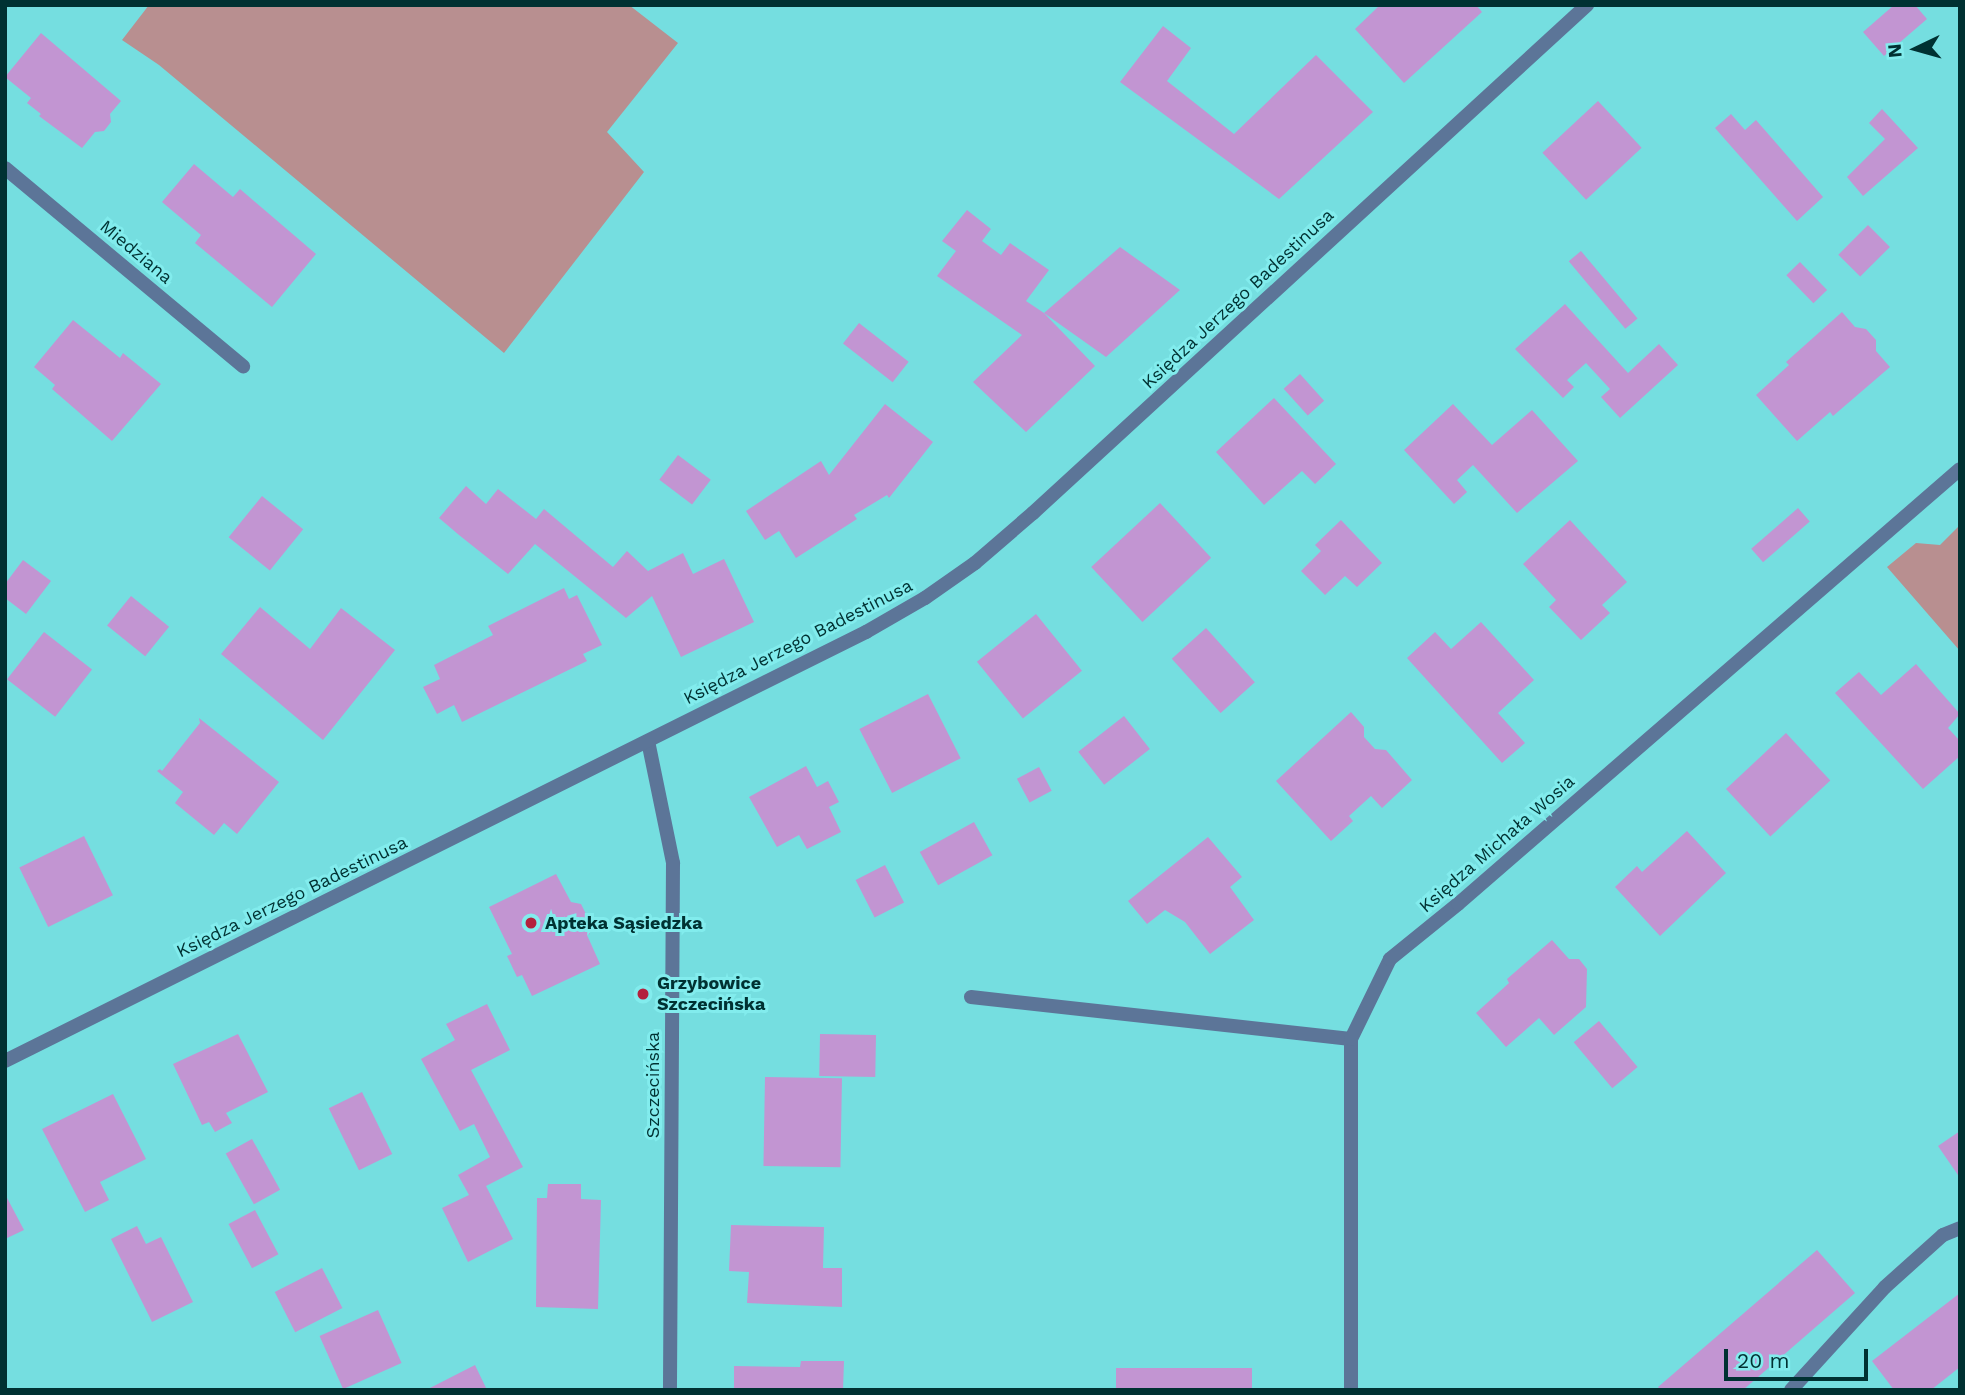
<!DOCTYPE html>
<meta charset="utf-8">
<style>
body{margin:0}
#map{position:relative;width:1965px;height:1395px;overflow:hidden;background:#75dee0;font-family:"Work Sans",sans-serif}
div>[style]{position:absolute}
.green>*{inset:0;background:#b88f90}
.building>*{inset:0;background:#c295d2;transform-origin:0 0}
.service>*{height:14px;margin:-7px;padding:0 7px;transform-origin:7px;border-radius:7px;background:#5c7598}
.minor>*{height:14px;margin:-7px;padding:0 7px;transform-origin:7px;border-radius:7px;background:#5c7598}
.dots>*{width:19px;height:19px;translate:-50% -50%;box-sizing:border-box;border:4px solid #82eced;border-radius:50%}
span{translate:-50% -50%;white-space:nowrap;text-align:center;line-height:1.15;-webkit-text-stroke:6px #82eced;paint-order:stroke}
.street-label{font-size:18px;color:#003132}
.poi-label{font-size:18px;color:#003132;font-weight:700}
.left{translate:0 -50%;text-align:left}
.frame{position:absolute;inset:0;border:7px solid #003132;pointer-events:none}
.north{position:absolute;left:1881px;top:14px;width:70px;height:70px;-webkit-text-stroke:5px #82eced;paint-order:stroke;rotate:265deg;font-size:19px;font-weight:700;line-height:28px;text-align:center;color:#003132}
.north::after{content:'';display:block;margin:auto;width:24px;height:32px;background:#003132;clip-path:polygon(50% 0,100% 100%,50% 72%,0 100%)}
.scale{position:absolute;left:1724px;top:1349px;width:144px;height:32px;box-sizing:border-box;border:4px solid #003132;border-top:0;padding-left:9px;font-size:21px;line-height:24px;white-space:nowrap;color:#003132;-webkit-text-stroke:5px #82eced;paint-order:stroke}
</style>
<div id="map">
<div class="green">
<i style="clip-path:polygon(149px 5px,629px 5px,678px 43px,607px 132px,644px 172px,504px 353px,159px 65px,122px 40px)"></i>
<i style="clip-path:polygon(1960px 525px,1960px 651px,1887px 567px,1916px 543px,1940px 545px)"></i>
</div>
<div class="building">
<i style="clip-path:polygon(1380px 5px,1476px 5px,1482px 12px,1404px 83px,1355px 29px)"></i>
<i style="clip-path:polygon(1894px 5px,1915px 5px,1927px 19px,1884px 56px,1863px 32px)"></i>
<i style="clip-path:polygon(1163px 26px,1191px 48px,1167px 81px,1234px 134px,1316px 55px,1373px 112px,1279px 199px,1120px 82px)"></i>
<i style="clip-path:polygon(41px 33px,121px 101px,110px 114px,111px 122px,104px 131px,95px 132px,82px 148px,39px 116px,41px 114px,27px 103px,31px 98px,5px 77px)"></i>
<i style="left:1598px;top:101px;width:64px;height:76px;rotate:47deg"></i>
<i style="clip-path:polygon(1882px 109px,1918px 148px,1863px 196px,1847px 177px,1885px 139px,1869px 123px)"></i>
<i style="clip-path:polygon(1731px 114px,1745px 130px,1756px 120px,1823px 197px,1797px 221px,1715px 128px)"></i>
<i style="clip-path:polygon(194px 164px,233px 197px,240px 189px,316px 254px,272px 307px,195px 243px,201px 235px,162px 202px)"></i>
<i style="clip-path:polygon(967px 210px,991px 229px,982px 241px,1001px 255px,1010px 243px,1049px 270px,1026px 301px,1044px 313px,1095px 366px,1026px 432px,973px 382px,1022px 335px,937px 276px,956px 251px,942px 241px)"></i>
<i style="left:1868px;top:225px;width:31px;height:42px;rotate:45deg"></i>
<i style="clip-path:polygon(1120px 247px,1180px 290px,1106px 357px,1044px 313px)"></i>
<i style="left:1581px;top:251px;width:88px;height:16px;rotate:50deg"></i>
<i style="left:1800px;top:262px;width:39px;height:19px;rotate:46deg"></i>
<i style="clip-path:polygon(1565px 304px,1628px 373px,1659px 344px,1678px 365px,1620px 418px,1601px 397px,1610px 389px,1586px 363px,1567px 380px,1574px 387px,1563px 398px,1515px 349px)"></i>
<i style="clip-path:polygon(1842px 312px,1855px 327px,1866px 329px,1876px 340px,1876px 351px,1890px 367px,1833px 416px,1830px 412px,1797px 441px,1756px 395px,1789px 365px,1786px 362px)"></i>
<i style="clip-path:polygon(73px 320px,120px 358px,123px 353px,161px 384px,112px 441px,52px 389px,55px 385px,34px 367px)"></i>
<i style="left:859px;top:323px;width:63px;height:26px;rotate:38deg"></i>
<i style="left:1300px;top:374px;width:36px;height:22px;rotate:48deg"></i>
<i style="clip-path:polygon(1274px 398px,1336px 464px,1315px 484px,1302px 471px,1264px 505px,1216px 452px)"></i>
<i style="clip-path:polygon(885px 404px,933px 442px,889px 498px,887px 495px,854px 515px,857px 519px,796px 558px,779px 531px,765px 540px,746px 511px,821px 461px,829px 475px)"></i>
<i style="clip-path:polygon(1453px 404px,1492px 445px,1532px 410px,1578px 461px,1517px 513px,1473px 465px,1457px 480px,1467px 492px,1454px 504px,1404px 450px)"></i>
<i style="left:678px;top:455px;width:41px;height:31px;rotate:37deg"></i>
<i style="clip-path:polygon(466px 486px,486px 504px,498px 489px,536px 519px,544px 509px,613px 567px,627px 551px,648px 571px,683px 553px,693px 574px,724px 559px,754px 622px,681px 657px,652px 596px,626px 618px,535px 544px,508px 574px,459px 535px,439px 518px)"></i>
<i style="left:262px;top:496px;width:53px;height:53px;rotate:39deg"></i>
<i style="left:1160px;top:503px;width:75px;height:94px;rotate:47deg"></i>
<i style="left:1798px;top:508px;width:18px;height:62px;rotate:49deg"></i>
<i style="clip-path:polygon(1341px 520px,1382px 563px,1357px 587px,1345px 576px,1325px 595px,1301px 571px,1321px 551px,1315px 545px)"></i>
<i style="clip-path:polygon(1570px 520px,1627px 582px,1602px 605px,1610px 613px,1581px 640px,1549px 607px,1556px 600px,1523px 564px)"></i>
<i style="clip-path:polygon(23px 560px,51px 581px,26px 614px,5px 598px,5px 584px)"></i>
<i style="clip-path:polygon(564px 588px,569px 599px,577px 595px,602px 645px,583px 654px,587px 661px,462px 722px,454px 705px,437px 714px,423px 687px,440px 679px,434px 665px,493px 635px,488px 626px)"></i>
<i style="left:131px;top:596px;width:49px;height:38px;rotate:39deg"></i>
<i style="clip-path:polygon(260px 607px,310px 649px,341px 608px,395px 650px,323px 740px,221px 654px)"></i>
<i style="left:1036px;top:614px;width:73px;height:76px;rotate:51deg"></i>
<i style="clip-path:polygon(1481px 622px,1534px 680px,1498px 713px,1525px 743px,1502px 763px,1407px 658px,1435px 632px,1451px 649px)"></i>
<i style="left:1206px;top:628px;width:73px;height:46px;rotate:48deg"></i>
<i style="left:44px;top:632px;width:61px;height:60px;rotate:38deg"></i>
<i style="clip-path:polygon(1916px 664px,1960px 714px,1948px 728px,1960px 741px,1960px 756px,1923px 789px,1835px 693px,1859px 672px,1881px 695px)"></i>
<i style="left:928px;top:694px;width:72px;height:77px;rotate:63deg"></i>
<i style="clip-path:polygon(1351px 712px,1364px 727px,1364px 737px,1375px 749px,1386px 750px,1412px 780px,1382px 808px,1371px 796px,1349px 816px,1353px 821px,1331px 841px,1276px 781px)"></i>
<i style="left:1124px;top:716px;width:42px;height:58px;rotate:52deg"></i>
<i style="clip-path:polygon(199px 718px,279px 782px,237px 834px,224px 823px,214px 835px,175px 803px,183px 792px,157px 771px,160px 769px,162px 771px,200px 723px)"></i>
<i style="left:1786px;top:733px;width:65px;height:82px;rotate:47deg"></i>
<i style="clip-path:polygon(806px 766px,817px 787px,828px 781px,839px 802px,829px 807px,841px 832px,807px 849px,799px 835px,777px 847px,749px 797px)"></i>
<i style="left:1039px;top:767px;width:27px;height:25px;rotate:62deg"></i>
<i style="left:974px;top:822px;width:38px;height:62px;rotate:61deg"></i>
<i style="clip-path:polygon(1687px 831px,1726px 873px,1660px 936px,1615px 887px,1637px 866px,1642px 872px)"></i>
<i style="left:84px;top:836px;width:66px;height:72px;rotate:64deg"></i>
<i style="clip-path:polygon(1208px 837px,1242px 877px,1230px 887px,1254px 920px,1210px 954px,1185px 922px,1165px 910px,1147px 924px,1128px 901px)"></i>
<i style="left:885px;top:865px;width:42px;height:33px;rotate:63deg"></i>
<i style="clip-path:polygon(556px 874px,571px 902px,581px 904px,590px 922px,590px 934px,587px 935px,600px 964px,532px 996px,522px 975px,517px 977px,507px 956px,512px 954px,489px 907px)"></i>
<i style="clip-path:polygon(1552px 940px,1569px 959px,1579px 959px,1587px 969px,1586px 1007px,1554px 1035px,1539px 1018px,1506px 1047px,1476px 1013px,1509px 983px,1507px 979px)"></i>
<i style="clip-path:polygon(487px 1004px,510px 1050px,471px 1070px,523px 1167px,486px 1186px,513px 1239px,468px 1262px,442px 1208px,469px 1195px,458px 1175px,490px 1157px,474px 1124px,460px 1131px,421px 1059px,455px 1040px,446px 1024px)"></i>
<i style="left:1599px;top:1021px;width:60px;height:33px;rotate:50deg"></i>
<i style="clip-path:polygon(238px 1034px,268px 1092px,226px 1113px,232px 1123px,215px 1132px,209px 1122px,202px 1125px,173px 1064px)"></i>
<i style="left:820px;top:1034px;width:56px;height:42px;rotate:1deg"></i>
<i style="left:765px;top:1077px;width:77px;height:89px;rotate:1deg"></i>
<i style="left:362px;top:1092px;width:69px;height:37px;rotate:64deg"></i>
<i style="clip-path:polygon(113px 1094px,146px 1159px,100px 1182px,109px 1200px,85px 1212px,42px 1129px)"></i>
<i style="clip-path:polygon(1960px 1131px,1960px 1178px,1938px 1146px)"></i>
<i style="left:252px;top:1139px;width:58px;height:30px;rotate:61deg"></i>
<i style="clip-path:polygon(548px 1184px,581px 1184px,581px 1199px,601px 1200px,598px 1309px,536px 1307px,537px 1198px,547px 1198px)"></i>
<i style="clip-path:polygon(5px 1194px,24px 1230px,5px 1239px)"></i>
<i style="left:255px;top:1210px;width:50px;height:30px;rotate:62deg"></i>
<i style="clip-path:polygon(731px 1225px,824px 1227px,823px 1268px,842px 1268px,842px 1307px,747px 1303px,749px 1272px,729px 1271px)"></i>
<i style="clip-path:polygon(137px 1226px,146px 1244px,161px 1237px,193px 1302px,152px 1322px,111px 1239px)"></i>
<i style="clip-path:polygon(1817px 1250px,1855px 1293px,1743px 1390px,1660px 1390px,1658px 1387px)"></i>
<i style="left:322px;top:1268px;width:45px;height:53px;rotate:63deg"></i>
<i style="clip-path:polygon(1960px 1293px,1960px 1367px,1931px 1390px,1894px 1390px,1872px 1361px)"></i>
<i style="left:378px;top:1310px;width:58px;height:64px;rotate:66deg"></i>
<i style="clip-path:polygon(801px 1361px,844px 1361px,843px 1390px,734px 1390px,734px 1366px,800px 1367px)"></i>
<i style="clip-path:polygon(475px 1365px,487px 1390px,426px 1390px)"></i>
<i style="left:1116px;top:1368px;width:136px;height:22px"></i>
</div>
<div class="service">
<i style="left:971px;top:997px;width:382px;rotate:6.3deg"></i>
<i style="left:1791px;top:1390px;width:139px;rotate:-47.6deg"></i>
<i style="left:1885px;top:1287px;width:78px;rotate:-41.9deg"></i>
<i style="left:1943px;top:1235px;width:18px;rotate:-22deg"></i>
</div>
<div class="minor">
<i style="left:5px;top:168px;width:310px;rotate:39.8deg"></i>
<i style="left:648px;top:741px;width:125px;rotate:78.4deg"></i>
<i style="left:673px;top:863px;width:527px;rotate:90.33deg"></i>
<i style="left:5px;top:1061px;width:962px;rotate:-26.49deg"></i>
<i style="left:866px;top:632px;width:68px;rotate:-30deg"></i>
<i style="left:925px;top:598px;width:61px;rotate:-35deg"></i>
<i style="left:975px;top:563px;width:77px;rotate:-40.8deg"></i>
<i style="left:1033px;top:513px;width:752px;rotate:-42.52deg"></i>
<i style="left:1351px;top:1390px;width:351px;rotate:-90deg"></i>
<i style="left:1351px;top:1039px;width:89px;rotate:-64deg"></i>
<i style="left:1390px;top:959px;width:87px;rotate:-39deg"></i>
<i style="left:1458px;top:904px;width:664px;rotate:-40.91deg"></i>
</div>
<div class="dots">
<i style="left:531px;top:923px;background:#b4213d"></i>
<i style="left:643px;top:994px;background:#b4213d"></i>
</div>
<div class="street-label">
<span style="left:136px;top:252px;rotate:40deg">Miedziana</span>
<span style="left:1238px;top:299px;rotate:-43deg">Księdza Jerzego Badestinusa</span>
<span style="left:798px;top:642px;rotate:-27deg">Księdza Jerzego Badestinusa</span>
<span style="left:1497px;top:844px;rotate:-41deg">Księdza Michała Wosia</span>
<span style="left:292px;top:897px;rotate:-26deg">Księdza Jerzego Badestinusa</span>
<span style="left:653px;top:1085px;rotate:-90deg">Szczecińska</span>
</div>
<div class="poi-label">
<span class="left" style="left:545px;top:923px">Apteka Sąsiedzka</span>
<span class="left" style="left:657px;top:994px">Grzybowice<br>Szczecińska</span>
</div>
<div class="frame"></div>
<div class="north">N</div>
<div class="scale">20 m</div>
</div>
